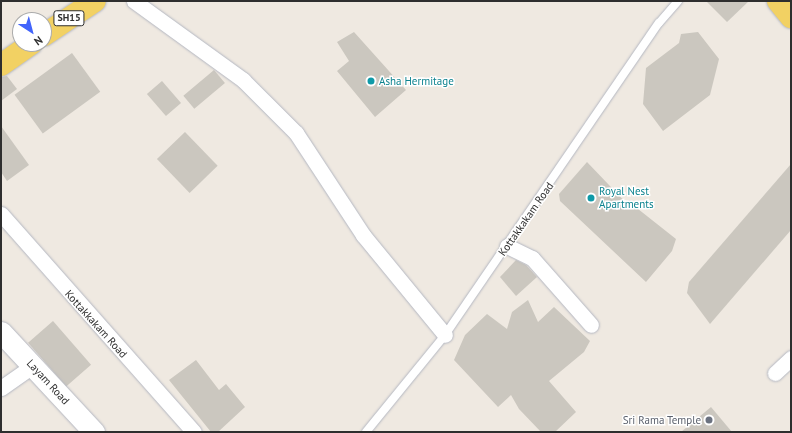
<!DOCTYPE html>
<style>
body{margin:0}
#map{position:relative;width:792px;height:433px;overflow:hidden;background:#efe9e1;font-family:"PT Sans",sans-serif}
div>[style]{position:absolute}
.building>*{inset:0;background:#cbc7bf;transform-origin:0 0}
.roads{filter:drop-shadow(0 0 1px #b4b7c1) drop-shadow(0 0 1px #b4b7c1)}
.lane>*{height:8px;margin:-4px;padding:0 4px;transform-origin:4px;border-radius:4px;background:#fff}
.street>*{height:15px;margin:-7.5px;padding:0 7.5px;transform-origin:7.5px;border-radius:7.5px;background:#fff}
.secondary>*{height:21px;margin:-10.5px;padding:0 10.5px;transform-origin:10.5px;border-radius:10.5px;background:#fff}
.primary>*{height:22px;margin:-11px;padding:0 11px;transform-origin:11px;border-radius:11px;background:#f2d163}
.dots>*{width:11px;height:11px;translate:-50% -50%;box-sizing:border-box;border:2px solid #fff;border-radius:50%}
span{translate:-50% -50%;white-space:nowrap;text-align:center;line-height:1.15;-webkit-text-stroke:3px #fff;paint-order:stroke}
.shield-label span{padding:1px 3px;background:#fff;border:1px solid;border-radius:3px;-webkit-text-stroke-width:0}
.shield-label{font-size:10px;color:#2e2e2e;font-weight:700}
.culture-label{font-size:11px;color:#0d838f}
.left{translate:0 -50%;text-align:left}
.street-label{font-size:11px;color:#2e2e2e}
.worship-label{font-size:11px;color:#5b616d}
.right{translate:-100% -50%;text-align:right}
.frame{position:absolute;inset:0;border:2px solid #2e2e2e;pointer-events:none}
.north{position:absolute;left:12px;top:12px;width:40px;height:40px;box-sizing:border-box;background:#fff;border:1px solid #ababab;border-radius:50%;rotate:144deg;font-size:11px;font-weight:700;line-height:16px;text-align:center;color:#2e2e2e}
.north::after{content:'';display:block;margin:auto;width:14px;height:18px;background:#4264fb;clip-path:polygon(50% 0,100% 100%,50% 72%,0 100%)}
</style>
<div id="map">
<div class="building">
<i style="clip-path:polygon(706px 1px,749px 1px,727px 22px)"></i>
<i style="clip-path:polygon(354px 32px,406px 90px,375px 117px,337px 71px,349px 61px,337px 42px)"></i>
<i style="clip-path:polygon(698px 32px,719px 59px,710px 95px,663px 131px,643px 104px,646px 68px,679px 43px,681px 34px)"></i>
<i style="left:72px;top:53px;width:48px;height:71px;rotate:54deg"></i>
<i style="left:214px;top:70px;width:17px;height:40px;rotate:50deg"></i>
<i style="clip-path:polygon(7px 76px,17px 89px,1px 101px,1px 77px)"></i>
<i style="left:162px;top:81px;width:29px;height:20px;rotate:49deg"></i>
<i style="clip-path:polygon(1px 126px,29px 165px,7px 181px,1px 172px)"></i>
<i style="left:185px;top:132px;width:47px;height:39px;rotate:46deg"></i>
<i style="clip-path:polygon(587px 162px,631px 208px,633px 205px,676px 239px,672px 251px,646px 282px,560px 201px,559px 194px)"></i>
<i style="clip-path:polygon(791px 164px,791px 230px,710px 324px,687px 293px,689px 282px)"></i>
<i style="clip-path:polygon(516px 260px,526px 265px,537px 277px,516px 296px,500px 277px)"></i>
<i style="clip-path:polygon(528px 300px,538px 322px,554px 307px,590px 341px,584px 352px,549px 381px,576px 412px,555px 432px,541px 432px,519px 409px,511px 395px,498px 407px,454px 360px,465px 335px,487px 314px,507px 329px,512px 312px)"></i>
<i style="left:53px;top:321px;width:58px;height:33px;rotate:49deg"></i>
<i style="clip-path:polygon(196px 360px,219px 390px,226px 384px,245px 407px,218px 432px,211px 432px,169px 380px)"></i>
<i style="clip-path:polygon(711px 407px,732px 432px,681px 432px)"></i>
</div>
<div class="roads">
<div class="lane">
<i style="left:366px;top:432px;width:125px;rotate:-50.8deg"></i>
<i style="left:445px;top:335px;width:378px;rotate:-55.6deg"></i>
<i style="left:659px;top:23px;width:29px;rotate:-49deg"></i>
</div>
<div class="street">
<i style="left:134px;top:1px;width:135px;rotate:35.9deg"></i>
<i style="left:243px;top:80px;width:75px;rotate:45deg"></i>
<i style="left:296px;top:133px;width:122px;rotate:56.7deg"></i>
<i style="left:363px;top:235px;width:129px;rotate:50.6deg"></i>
<i style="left:1px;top:214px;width:291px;rotate:48.5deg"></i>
<i style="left:507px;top:246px;width:28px;rotate:26deg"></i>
<i style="left:532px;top:258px;width:89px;rotate:48.6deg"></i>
<i style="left:775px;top:373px;width:22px;rotate:-43deg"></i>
<i style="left:1px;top:388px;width:39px;rotate:-35deg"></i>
</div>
<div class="secondary">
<i style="left:1px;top:332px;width:137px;rotate:47.1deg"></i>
</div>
<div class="primary">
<i style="left:778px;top:1px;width:21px;rotate:51deg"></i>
<i style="left:44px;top:35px;width:61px;rotate:-33.7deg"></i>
<i style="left:1px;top:65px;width:37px;rotate:-35deg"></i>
</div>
</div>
<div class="dots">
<i style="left:371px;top:81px;background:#0f9aa8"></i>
<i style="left:591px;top:198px;background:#0f9aa8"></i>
<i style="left:709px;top:420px;background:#6b7280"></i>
</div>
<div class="shield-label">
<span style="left:69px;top:18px">SH15</span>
</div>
<div class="culture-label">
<span class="left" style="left:379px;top:81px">Asha Hermitage</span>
<span class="left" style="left:599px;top:198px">Royal Nest<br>Apartments</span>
</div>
<div class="street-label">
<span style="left:526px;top:219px;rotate:-55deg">Kottakkakam Road</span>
<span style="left:96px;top:324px;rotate:48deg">Kottakkakam Road</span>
<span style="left:48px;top:382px;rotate:47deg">Layam Road</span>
</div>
<div class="worship-label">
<span class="right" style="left:701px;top:420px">Sri Rama Temple</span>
</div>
<div class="frame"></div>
<div class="north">N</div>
</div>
